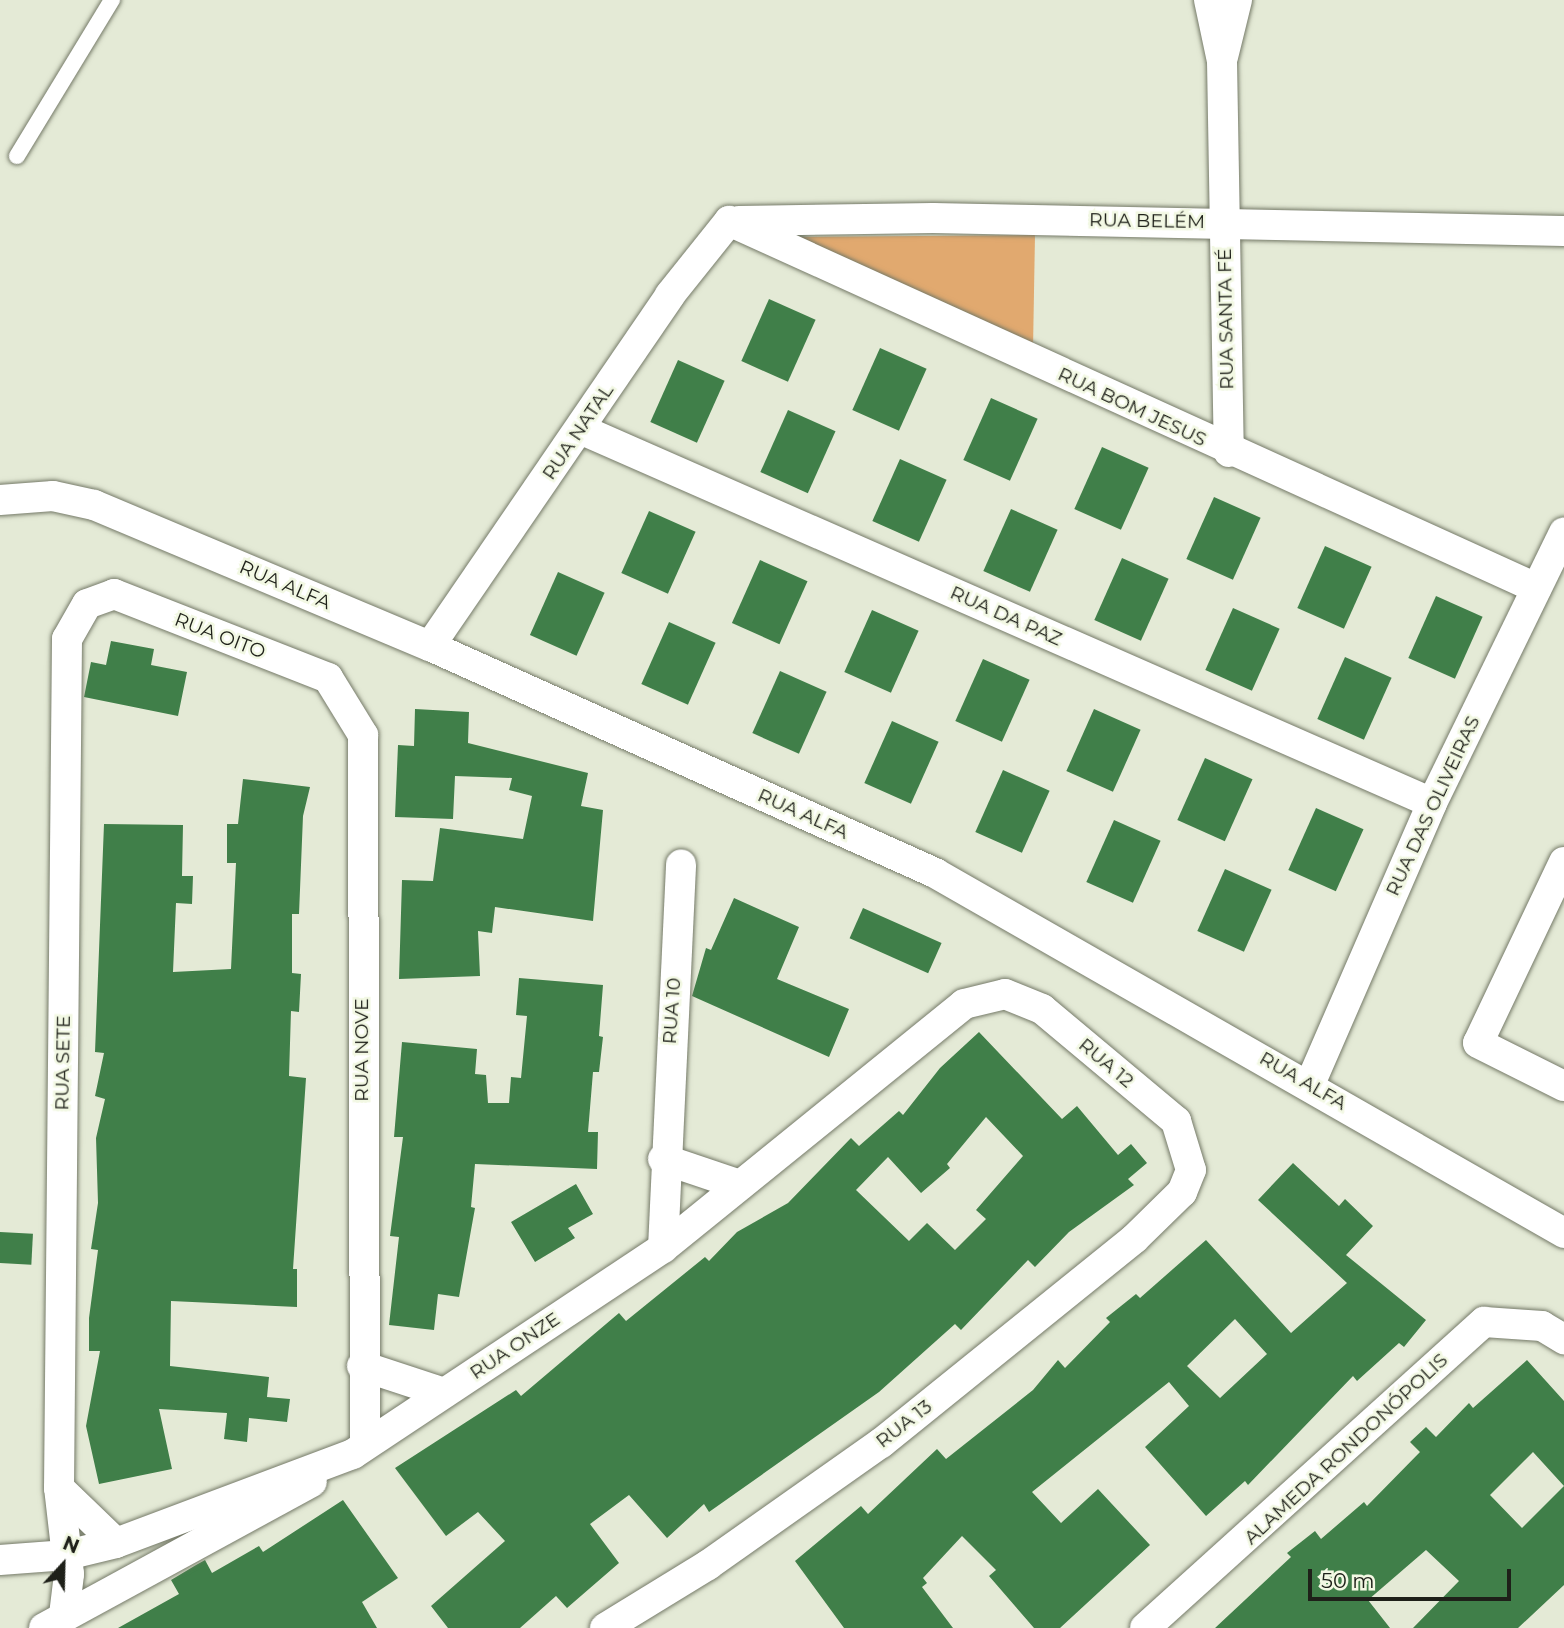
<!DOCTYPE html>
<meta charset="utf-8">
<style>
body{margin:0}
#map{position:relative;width:1564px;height:1628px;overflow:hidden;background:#e4ead6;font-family:Montserrat,sans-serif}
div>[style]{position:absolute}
.green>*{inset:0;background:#e1a96f}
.building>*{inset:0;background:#407f49;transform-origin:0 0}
.roads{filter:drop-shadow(0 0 2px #757a68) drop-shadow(0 0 2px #757a68)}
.service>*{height:16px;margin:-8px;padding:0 8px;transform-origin:8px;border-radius:8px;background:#fff}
.minor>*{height:30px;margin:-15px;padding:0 15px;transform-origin:15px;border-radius:15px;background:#fff}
span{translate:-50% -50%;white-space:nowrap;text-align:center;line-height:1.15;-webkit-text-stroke:5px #f2f8e3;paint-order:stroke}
.street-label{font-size:19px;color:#1e2019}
.north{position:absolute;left:28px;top:1530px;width:70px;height:70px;-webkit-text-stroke:5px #f2f8e3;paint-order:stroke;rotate:22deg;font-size:19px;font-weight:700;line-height:28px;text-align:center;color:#1e2019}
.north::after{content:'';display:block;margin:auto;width:24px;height:32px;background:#1e2019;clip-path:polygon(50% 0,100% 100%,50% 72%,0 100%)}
.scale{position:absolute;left:1308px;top:1569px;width:203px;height:32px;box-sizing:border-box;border:4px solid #1e2019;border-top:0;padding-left:9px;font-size:21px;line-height:24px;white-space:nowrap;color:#1e2019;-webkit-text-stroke:5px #f2f8e3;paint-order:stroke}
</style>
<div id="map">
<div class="green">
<i style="clip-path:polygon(1035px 235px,1033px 349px,781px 237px)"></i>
</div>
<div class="building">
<i style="left:769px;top:299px;width:51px;height:68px;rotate:24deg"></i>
<i style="left:880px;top:348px;width:51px;height:68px;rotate:24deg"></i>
<i style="left:678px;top:360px;width:51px;height:68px;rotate:24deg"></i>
<i style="left:991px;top:398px;width:51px;height:68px;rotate:24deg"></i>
<i style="left:788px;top:410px;width:52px;height:68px;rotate:24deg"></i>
<i style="left:1102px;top:447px;width:51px;height:68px;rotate:24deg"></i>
<i style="left:900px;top:459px;width:51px;height:68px;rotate:24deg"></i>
<i style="left:1214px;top:497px;width:51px;height:68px;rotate:24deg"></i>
<i style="left:1011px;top:509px;width:51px;height:68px;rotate:24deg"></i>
<i style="left:649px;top:511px;width:51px;height:68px;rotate:24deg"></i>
<i style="left:1325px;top:546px;width:51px;height:68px;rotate:24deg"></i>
<i style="left:1122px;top:558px;width:51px;height:68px;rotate:24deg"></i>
<i style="left:760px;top:560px;width:52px;height:69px;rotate:24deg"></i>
<i style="left:558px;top:572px;width:51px;height:69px;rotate:24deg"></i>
<i style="left:1436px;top:596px;width:51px;height:68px;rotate:24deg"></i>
<i style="left:1233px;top:608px;width:51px;height:68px;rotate:24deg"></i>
<i style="left:872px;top:610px;width:51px;height:68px;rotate:24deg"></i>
<i style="left:669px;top:622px;width:51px;height:68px;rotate:24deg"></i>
<i style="clip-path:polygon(111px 641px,154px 649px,151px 665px,187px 672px,178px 716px,84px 697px,91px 662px,106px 665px)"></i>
<i style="left:1345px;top:657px;width:51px;height:68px;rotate:24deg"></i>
<i style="left:983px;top:659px;width:51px;height:68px;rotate:24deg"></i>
<i style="left:780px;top:671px;width:51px;height:68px;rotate:24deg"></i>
<i style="clip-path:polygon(415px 709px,469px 712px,468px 743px,588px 773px,581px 806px,603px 810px,593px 921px,495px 907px,492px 933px,478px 931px,480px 976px,399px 979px,402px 880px,433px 881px,440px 828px,523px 839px,532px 796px,509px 790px,512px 778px,455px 776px,453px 819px,395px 817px,398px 745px,414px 746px)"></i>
<i style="left:1094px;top:709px;width:51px;height:68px;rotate:24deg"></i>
<i style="left:892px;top:721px;width:51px;height:68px;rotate:24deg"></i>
<i style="left:1205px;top:758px;width:52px;height:68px;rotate:24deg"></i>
<i style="left:1003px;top:770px;width:51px;height:68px;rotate:24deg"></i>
<i style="clip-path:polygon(243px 779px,310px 787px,303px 816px,299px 914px,292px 914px,292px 973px,301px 974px,299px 1012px,291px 1011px,289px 1076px,306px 1078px,293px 1269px,297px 1269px,297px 1307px,171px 1301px,170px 1366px,269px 1377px,267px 1397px,290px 1399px,287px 1422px,249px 1418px,247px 1442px,224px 1439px,227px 1413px,159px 1409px,172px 1469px,99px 1484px,86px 1426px,100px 1351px,89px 1351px,89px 1318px,98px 1250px,91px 1249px,98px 1203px,96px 1138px,105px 1099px,95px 1096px,104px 1053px,95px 1052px,104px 824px,183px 825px,182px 876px,193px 876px,192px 904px,176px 903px,173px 972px,231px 969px,236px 863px,227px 863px,227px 824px,238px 824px)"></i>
<i style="left:1316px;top:808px;width:52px;height:68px;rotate:24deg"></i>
<i style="left:1114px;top:820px;width:51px;height:68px;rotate:24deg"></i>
<i style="left:1225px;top:869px;width:51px;height:68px;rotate:24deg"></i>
<i style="clip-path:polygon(734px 898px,799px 927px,777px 979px,849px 1009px,829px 1057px,692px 996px,706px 948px,711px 950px)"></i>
<i style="left:863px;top:908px;width:86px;height:33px;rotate:24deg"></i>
<i style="clip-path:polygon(519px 978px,603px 985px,599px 1036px,603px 1037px,599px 1072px,593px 1072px,588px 1132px,598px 1132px,597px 1169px,475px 1164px,471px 1207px,475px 1208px,459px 1297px,438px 1294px,434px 1330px,389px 1325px,399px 1237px,390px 1236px,403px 1137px,394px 1137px,402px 1042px,477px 1049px,475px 1074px,486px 1075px,488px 1103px,509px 1103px,511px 1077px,521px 1078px,527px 1016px,516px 1015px)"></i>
<i style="clip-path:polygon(evenodd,979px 1032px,1062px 1119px,1077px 1106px,1118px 1155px,1131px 1144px,1147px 1163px,1128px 1179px,1134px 1185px,1069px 1232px,1035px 1267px,1028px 1260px,961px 1330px,955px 1324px,879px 1392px,709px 1512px,704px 1504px,667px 1538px,629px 1495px,590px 1524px,619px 1563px,567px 1608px,556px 1596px,520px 1628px,448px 1628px,431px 1606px,505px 1541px,478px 1512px,446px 1536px,395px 1468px,516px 1390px,521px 1396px,619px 1313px,626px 1321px,705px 1257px,709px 1261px,737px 1232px,788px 1203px,851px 1138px,859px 1146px,899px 1111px,903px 1115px,940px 1068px,979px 1032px,986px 1117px,1023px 1156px,976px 1210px,986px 1219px,955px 1250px,927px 1223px,909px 1241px,856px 1190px,888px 1157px,921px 1193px,950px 1168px,947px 1164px,986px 1117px)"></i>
<i style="clip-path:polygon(evenodd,1293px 1163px,1339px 1206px,1345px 1199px,1373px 1226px,1346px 1255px,1426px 1320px,1404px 1347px,1399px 1343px,1357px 1381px,1353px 1376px,1248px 1485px,1245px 1481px,1206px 1516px,1145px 1447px,1189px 1406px,1169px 1382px,1032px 1492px,1061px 1523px,1098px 1489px,1150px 1545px,1060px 1628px,1034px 1628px,989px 1576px,996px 1570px,962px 1536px,923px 1578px,927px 1583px,922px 1587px,953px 1628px,844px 1628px,795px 1561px,861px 1506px,868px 1514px,937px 1449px,946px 1459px,1033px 1390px,1058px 1360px,1065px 1368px,1110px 1322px,1106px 1318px,1136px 1294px,1140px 1298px,1206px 1240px,1291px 1333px,1347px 1283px,1258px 1200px,1293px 1163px,1235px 1319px,1267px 1354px,1220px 1398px,1187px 1366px,1235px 1319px)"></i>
<i style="clip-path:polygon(576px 1184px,593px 1214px,568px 1228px,575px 1238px,535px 1262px,511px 1222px)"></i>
<i style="left:0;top:1232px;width:33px;height:31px;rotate:3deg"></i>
<i style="clip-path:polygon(evenodd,1527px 1360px,1564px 1401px,1564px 1585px,1518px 1628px,1413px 1628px,1459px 1581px,1426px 1550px,1368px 1600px,1390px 1628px,1215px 1628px,1291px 1557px,1287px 1553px,1315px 1531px,1321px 1539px,1364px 1502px,1367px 1506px,1420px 1452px,1410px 1442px,1426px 1427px,1436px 1437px,1469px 1403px,1473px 1408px,1527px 1360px,1533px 1452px,1564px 1486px,1522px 1528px,1490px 1495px,1533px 1452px)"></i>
<i style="clip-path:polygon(343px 1500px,398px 1578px,362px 1602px,377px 1628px,118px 1628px,179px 1594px,171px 1580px,196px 1565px,205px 1560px,212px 1573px,259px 1546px,263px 1552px)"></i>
</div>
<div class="roads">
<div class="service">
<i style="left:17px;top:156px;width:183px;rotate:-58.7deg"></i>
</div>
<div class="minor">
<i style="left:1209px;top:0;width:62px;rotate:78deg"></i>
<i style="left:1222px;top:61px;width:391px;rotate:89deg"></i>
<i style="left:1223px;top:57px;width:59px;rotate:-76.2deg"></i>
<i style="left:729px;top:221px;width:887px;rotate:24.45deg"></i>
<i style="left:739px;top:221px;width:194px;rotate:-0.9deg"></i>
<i style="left:933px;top:218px;width:631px;rotate:1.18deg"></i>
<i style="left:580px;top:429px;width:930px;rotate:23.7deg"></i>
<i style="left:0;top:500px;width:53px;rotate:-4.3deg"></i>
<i style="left:53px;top:496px;width:42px;rotate:12.4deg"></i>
<i style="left:94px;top:505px;width:364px;rotate:22.8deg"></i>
<i style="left:430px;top:646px;width:554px;rotate:24.2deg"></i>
<i style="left:935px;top:873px;width:725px;rotate:29.78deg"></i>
<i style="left:430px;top:646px;width:425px;rotate:-55.6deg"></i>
<i style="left:670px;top:295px;width:95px;rotate:-51.4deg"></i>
<i style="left:1564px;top:862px;width:200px;rotate:115.4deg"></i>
<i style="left:1478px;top:1043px;width:96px;rotate:26.6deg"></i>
<i style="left:1310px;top:1084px;width:306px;rotate:-66.5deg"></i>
<i style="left:1432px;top:803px;width:301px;rotate:-64deg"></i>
<i style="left:663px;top:1159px;width:81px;rotate:18.7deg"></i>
<i style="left:663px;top:1248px;width:384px;rotate:-87.3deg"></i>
<i style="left:362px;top:1366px;width:86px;rotate:18.2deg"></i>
<i style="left:59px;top:1488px;width:79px;rotate:44deg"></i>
<i style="left:0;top:1560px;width:67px;rotate:-4.3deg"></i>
<i style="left:67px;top:1555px;width:50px;rotate:-13.8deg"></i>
<i style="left:116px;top:1543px;width:253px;rotate:-20.6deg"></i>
<i style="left:353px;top:1454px;width:372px;rotate:-33.6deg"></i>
<i style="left:663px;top:1248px;width:387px;rotate:-39deg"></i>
<i style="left:964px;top:1004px;width:42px;rotate:-13.7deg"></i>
<i style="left:1005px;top:994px;width:40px;rotate:22deg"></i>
<i style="left:1042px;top:1009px;width:175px;rotate:39.9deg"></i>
<i style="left:1176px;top:1121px;width:51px;rotate:73deg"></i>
<i style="left:1191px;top:1170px;width:24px;rotate:112deg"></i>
<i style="left:1182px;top:1192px;width:67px;rotate:135.6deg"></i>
<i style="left:1134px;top:1239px;width:325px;rotate:141.1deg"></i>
<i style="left:881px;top:1443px;width:212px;rotate:144.8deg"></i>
<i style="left:708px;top:1565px;width:121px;rotate:148.5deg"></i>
<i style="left:64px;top:1615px;width:41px;rotate:-83deg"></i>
<i style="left:69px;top:1574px;width:87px;rotate:-96.6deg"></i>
<i style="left:59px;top:1488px;width:849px;rotate:-89.46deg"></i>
<i style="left:67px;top:639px;width:40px;rotate:-60.3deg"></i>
<i style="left:87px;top:604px;width:29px;rotate:-20deg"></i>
<i style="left:114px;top:594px;width:230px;rotate:21.4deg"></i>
<i style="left:328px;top:678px;width:67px;rotate:58.4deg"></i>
<i style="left:363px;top:735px;width:710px;rotate:89.84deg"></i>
<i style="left:44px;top:1628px;width:305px;rotate:-28.6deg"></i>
<i style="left:1145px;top:1628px;width:457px;rotate:-42.1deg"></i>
<i style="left:1484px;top:1322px;width:58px;rotate:3.9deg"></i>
<i style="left:1542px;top:1326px;width:26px;rotate:31deg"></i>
</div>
</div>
<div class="street-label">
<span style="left:1147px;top:221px;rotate:1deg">RUA BELÉM</span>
<span style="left:1226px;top:319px;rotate:-91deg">RUA SANTA FÉ</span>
<span style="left:1132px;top:407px;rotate:25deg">RUA BOM JESUS</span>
<span style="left:578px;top:432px;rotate:-56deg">RUA NATAL</span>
<span style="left:285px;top:585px;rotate:23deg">RUA ALFA</span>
<span style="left:1006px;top:616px;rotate:24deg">RUA DA PAZ</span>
<span style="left:220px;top:636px;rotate:21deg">RUA OITO</span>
<span style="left:1433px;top:806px;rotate:-65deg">RUA DAS OLIVEIRAS</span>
<span style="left:803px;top:814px;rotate:24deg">RUA ALFA</span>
<span style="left:672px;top:1011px;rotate:-86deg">RUA 10</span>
<span style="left:362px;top:1050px;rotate:-90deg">RUA NOVE</span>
<span style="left:63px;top:1063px;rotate:-89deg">RUA SETE</span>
<span style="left:1106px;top:1063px;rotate:40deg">RUA 12</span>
<span style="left:1303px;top:1081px;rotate:30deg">RUA ALFA</span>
<span style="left:515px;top:1346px;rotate:-34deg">RUA ONZE</span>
<span style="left:904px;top:1424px;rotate:-38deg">RUA 13</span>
<span style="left:1346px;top:1449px;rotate:-43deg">ALAMEDA RONDONÓPOLIS</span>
</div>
<div class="north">N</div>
<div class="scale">50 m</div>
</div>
